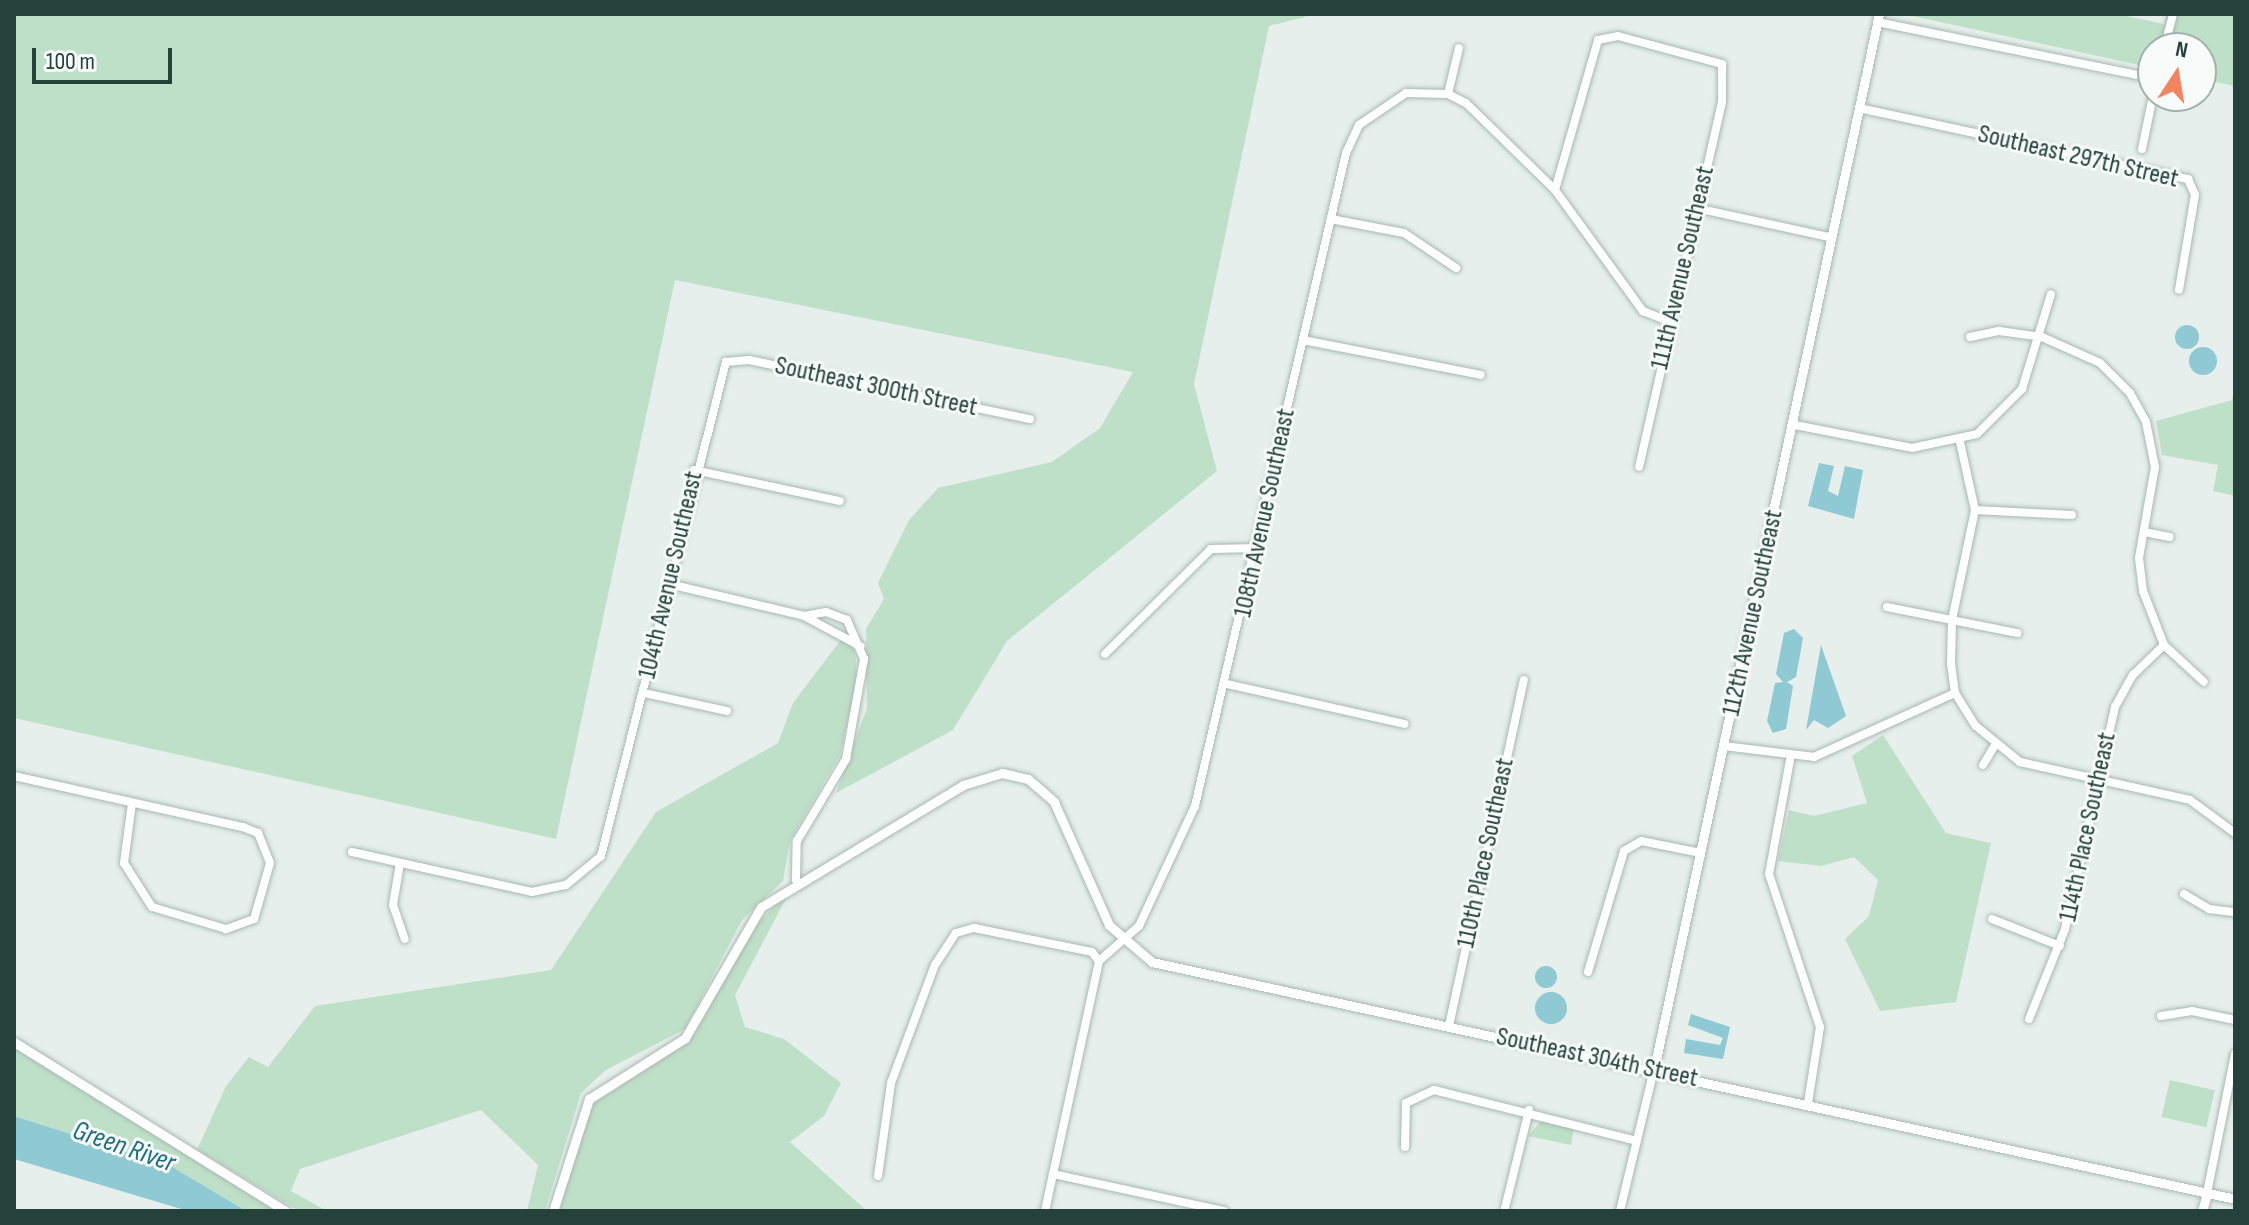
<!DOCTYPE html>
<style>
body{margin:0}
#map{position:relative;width:2249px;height:1225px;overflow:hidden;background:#e6efeb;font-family:"Sofia Sans Condensed",sans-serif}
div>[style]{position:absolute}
.green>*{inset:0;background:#bfe0c8;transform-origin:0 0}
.water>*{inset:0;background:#8ec9d4}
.round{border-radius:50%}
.roads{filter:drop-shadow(0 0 2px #a8b8b2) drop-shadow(0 0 2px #a8b8b2)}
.minor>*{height:8px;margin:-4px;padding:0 4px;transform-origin:4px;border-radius:4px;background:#fff}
.tertiary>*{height:9px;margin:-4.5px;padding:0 4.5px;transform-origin:4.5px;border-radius:4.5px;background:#fff}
span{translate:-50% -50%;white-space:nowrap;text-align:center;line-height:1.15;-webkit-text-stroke:6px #f7fbf9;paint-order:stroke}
.street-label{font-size:26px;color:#24423a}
.water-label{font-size:28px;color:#1c6f80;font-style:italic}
.frame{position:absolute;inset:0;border:16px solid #24423a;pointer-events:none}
.north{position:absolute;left:2137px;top:32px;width:80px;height:80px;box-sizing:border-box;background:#f7fbf9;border:2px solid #a3b1ad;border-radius:50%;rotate:12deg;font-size:22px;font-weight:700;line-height:32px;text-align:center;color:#24423a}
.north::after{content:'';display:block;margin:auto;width:28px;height:36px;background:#f4845f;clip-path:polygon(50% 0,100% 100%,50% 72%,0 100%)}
.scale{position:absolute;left:32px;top:48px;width:140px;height:36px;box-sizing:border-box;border:4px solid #24423a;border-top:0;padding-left:10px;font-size:24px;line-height:28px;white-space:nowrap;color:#24423a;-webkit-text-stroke:6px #f7fbf9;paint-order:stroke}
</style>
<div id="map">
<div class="green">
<i style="clip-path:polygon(14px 14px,1317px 14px,1269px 26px,1194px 384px,1217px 471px,1007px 641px,953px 730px,836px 793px,867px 708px,866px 629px,884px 599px,878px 583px,909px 520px,938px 488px,1052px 462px,1100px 428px,1133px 372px,675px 280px,556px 839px,14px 718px)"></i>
<i style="clip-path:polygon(1903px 14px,2118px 14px,2164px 24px,2167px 14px,2235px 14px,2235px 86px,2201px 79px,2201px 48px,2153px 48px,2153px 68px)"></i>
<i style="clip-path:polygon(2235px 385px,2235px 496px,2213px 491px,2218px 465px,2162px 455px,2156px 421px,2232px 400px)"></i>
<i style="clip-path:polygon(843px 637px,855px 652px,857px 680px,840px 755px,790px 841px,783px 881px,742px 920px,685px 1029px,606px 1070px,581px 1093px,545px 1211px,527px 1211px,538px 1165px,481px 1110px,300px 1169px,291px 1191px,327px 1211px,299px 1211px,197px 1150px,226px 1086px,249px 1057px,268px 1067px,315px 1006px,551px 970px,656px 812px,778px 743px,793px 703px)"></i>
<i style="clip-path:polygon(1883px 735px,1946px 833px,1991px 843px,1956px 1002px,1880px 1011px,1845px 939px,1869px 916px,1878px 880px,1854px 857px,1821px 866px,1778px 861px,1789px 810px,1814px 816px,1867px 803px,1852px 756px)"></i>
<i style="clip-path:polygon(790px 891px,735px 995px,745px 1027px,784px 1039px,841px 1083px,824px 1116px,790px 1142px,867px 1211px,559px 1211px,589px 1106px,689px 1042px,753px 927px)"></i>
<i style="clip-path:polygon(14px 1046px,281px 1211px,246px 1211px,169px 1165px,14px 1116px)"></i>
<i style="left:2170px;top:1080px;width:46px;height:38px;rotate:13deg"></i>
<i style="clip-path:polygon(1542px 1120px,1574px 1127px,1571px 1145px,1528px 1136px)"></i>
</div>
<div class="water">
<i class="round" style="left:2175px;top:325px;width:24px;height:24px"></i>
<i class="round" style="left:2189px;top:347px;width:28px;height:28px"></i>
<i style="clip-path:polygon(1819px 463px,1834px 466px,1828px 491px,1838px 496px,1845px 466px,1863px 470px,1854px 519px,1808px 506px)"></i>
<i style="clip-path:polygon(1794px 629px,1803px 638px,1796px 677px,1787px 682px,1793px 686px,1786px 729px,1773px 733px,1767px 721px,1775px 683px,1783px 682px,1776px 674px,1784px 633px)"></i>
<i style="clip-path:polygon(1821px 645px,1846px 716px,1828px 728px,1814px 720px,1806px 730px)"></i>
<i class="round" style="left:1535px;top:966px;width:22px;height:22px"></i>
<i class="round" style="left:1535px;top:992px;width:32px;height:32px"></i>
<i style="clip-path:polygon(1691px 1014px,1730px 1027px,1723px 1059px,1684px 1053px,1686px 1039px,1720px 1045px,1723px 1038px,1688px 1025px)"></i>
<i style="clip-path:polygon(14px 1116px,169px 1165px,246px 1211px,188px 1211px,14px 1159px)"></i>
</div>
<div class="roads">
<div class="minor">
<i style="left:1877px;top:22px;width:282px;rotate:11.5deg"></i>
<i style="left:2164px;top:48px;width:35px;rotate:-75deg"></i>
<i style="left:1448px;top:94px;width:47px;rotate:-76.6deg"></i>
<i style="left:1859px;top:108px;width:337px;rotate:12.2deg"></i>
<i style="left:2188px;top:179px;width:17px;rotate:66deg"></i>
<i style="left:2195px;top:195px;width:96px;rotate:99.6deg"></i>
<i style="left:2142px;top:149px;width:54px;rotate:-78.3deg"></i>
<i style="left:1555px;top:190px;width:156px;rotate:-74deg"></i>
<i style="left:1598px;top:40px;width:20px;rotate:-11deg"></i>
<i style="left:1618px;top:36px;width:108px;rotate:15.1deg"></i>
<i style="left:1722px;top:64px;width:38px;rotate:90deg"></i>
<i style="left:1722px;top:102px;width:374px;rotate:102.8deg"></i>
<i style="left:1696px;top:208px;width:136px;rotate:12.3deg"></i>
<i style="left:1331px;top:219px;width:74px;rotate:10.9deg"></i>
<i style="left:1404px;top:233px;width:63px;rotate:33.9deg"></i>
<i style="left:1970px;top:337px;width:30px;rotate:-12deg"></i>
<i style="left:1999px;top:331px;width:43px;rotate:7.9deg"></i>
<i style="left:2042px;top:337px;width:64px;rotate:24.1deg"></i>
<i style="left:2100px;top:363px;width:42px;rotate:45deg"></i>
<i style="left:2130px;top:393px;width:33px;rotate:61deg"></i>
<i style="left:2146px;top:422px;width:46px;rotate:78.7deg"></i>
<i style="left:2155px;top:467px;width:92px;rotate:100deg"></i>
<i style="left:2139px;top:558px;width:33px;rotate:83deg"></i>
<i style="left:2143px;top:591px;width:58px;rotate:68.7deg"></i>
<i style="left:2164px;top:645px;width:54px;rotate:42.8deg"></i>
<i style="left:1303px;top:340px;width:181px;rotate:11.1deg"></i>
<i style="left:1795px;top:425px;width:119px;rotate:11.1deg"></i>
<i style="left:1912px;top:448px;width:66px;rotate:-12.2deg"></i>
<i style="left:1977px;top:434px;width:64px;rotate:-45deg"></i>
<i style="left:2022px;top:389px;width:99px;rotate:-73deg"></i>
<i style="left:1960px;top:442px;width:70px;rotate:77.6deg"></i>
<i style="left:1975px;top:510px;width:112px;rotate:101.8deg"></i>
<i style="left:1952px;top:620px;width:44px;rotate:91.3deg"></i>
<i style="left:1951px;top:664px;width:29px;rotate:82deg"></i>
<i style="left:1955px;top:693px;width:39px;rotate:58deg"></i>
<i style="left:1976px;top:726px;width:57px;rotate:39.3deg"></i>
<i style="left:2020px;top:762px;width:174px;rotate:12.6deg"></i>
<i style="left:2190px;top:800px;width:56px;rotate:36.3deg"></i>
<i style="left:694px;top:470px;width:149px;rotate:12deg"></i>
<i style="left:1975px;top:510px;width:97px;rotate:3deg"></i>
<i style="left:2144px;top:532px;width:26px;rotate:11deg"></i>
<i style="left:669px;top:584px;width:139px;rotate:13.3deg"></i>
<i style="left:804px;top:616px;width:64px;rotate:28.2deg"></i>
<i style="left:1887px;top:607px;width:133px;rotate:11.3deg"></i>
<i style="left:1105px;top:654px;width:149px;rotate:-44.7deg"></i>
<i style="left:1211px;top:549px;width:46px;rotate:-1.2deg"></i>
<i style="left:1227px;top:684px;width:182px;rotate:12.7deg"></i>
<i style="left:644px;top:693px;width:85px;rotate:12.2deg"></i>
<i style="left:1724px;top:746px;width:91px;rotate:7deg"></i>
<i style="left:1814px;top:757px;width:155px;rotate:-24.4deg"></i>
<i style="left:1790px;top:760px;width:116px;rotate:100.4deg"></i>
<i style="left:1769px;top:874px;width:161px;rotate:71.6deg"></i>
<i style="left:1820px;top:1027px;width:77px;rotate:99deg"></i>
<i style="left:1983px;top:765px;width:21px;rotate:-59deg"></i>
<i style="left:14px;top:776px;width:235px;rotate:12.6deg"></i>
<i style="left:243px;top:827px;width:16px;rotate:22deg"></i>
<i style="left:258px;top:833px;width:32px;rotate:68deg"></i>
<i style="left:270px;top:863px;width:58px;rotate:105.9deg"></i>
<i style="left:254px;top:919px;width:30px;rotate:160deg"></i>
<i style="left:226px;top:929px;width:77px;rotate:-163.4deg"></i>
<i style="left:152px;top:907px;width:52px;rotate:-122.5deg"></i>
<i style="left:124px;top:863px;width:61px;rotate:-82.4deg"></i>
<i style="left:352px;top:852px;width:184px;rotate:12.5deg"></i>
<i style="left:532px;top:892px;width:35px;rotate:-12deg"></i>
<i style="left:566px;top:885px;width:45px;rotate:-39.6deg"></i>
<i style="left:601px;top:856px;width:510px;rotate:-75.8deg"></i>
<i style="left:726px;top:362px;width:23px;rotate:-5deg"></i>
<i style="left:749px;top:360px;width:287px;rotate:11.9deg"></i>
<i style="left:400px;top:863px;width:43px;rotate:99.5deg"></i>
<i style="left:393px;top:905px;width:36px;rotate:71deg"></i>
<i style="left:796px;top:880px;width:39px;rotate:-89deg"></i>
<i style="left:797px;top:841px;width:96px;rotate:-59.1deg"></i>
<i style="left:846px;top:759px;width:102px;rotate:-79.8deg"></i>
<i style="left:864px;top:659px;width:43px;rotate:-113.6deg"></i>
<i style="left:847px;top:620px;width:22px;rotate:-159deg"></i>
<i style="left:826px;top:612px;width:22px;rotate:170deg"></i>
<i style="left:2184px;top:894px;width:29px;rotate:31deg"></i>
<i style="left:2209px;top:909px;width:26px;rotate:7deg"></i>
<i style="left:1992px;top:919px;width:73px;rotate:21.7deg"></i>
<i style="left:1099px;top:961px;width:53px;rotate:-41.2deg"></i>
<i style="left:1139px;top:926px;width:132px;rotate:-65deg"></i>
<i style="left:1195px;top:806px;width:670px;rotate:-76.98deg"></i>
<i style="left:1346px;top:153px;width:31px;rotate:-65deg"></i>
<i style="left:1359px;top:125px;width:57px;rotate:-34.2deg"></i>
<i style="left:1406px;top:93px;width:42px;rotate:1.4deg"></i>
<i style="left:1448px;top:94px;width:20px;rotate:27deg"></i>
<i style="left:1466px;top:103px;width:124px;rotate:44.3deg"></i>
<i style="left:1555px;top:190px;width:150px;rotate:54deg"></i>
<i style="left:1643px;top:311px;width:29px;rotate:22deg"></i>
<i style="left:1588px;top:972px;width:126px;rotate:-73.4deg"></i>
<i style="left:1624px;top:851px;width:20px;rotate:-30deg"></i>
<i style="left:1641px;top:841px;width:61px;rotate:11.3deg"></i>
<i style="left:2161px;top:1016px;width:31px;rotate:-9deg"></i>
<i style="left:2192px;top:1011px;width:44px;rotate:11.8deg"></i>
<i style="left:2029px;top:1019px;width:97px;rotate:-68.2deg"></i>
<i style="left:2065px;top:929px;width:228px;rotate:-77.3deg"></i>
<i style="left:2115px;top:707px;width:37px;rotate:-61deg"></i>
<i style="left:2133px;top:675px;width:43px;rotate:-44.1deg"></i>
<i style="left:1449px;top:1026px;width:354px;rotate:-77.8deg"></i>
<i style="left:1405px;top:1147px;width:44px;rotate:-88.7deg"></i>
<i style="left:1406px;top:1103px;width:31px;rotate:-25deg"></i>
<i style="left:1434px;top:1090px;width:209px;rotate:14.1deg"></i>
<i style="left:1053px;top:1174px;width:175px;rotate:12.2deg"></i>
<i style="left:878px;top:1176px;width:94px;rotate:-82deg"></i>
<i style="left:891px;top:1083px;width:126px;rotate:-69.6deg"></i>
<i style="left:935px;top:965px;width:38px;rotate:-57deg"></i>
<i style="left:956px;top:933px;width:19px;rotate:-16deg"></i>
<i style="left:974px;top:928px;width:120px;rotate:11.5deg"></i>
<i style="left:1092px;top:952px;width:11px;rotate:52deg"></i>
<i style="left:2207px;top:1193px;width:142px;rotate:-78.6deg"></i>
<i style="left:1505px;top:1208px;width:101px;rotate:-76.2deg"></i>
<i style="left:1045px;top:1211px;width:256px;rotate:-77.8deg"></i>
<i style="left:1620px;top:1211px;width:146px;rotate:-76.5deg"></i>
</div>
<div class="tertiary">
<i style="left:14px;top:1042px;width:320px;rotate:31.9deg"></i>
<i style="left:1654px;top:1069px;width:1079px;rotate:-77.96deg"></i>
<i style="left:553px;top:1211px;width:118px;rotate:-72.2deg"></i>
<i style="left:589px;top:1099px;width:114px;rotate:-32.4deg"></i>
<i style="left:685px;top:1038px;width:151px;rotate:-59.9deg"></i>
<i style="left:761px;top:907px;width:236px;rotate:-31.1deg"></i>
<i style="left:963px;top:785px;width:41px;rotate:-17.1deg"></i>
<i style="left:1002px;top:773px;width:27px;rotate:13deg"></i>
<i style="left:1028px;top:779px;width:35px;rotate:41deg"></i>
<i style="left:1054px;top:802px;width:135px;rotate:65.9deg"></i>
<i style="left:1109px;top:925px;width:57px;rotate:40.7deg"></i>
<i style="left:1152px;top:962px;width:1109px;rotate:12.34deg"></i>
<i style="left:2202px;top:1211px;width:19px;rotate:-74deg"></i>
</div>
</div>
<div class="street-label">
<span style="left:2078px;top:157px;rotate:13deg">Southeast 297th Street</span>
<span style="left:1683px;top:268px;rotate:-77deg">111th Avenue Southeast</span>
<span style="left:876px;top:387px;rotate:12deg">Southeast 300th Street</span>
<span style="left:1265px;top:513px;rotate:-78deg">108th Avenue Southeast</span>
<span style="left:671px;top:575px;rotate:-77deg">104th Avenue Southeast</span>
<span style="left:1753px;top:613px;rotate:-78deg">112th Avenue Southeast</span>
<span style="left:2088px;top:827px;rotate:-78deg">114th Place Southeast</span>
<span style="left:1486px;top:853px;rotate:-78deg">110th Place Southeast</span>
<span style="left:1597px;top:1058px;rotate:12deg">Southeast 304th Street</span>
</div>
<div class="water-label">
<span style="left:124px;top:1147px;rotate:19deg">Green River</span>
</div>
<div class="frame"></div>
<div class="north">N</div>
<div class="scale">100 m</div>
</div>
